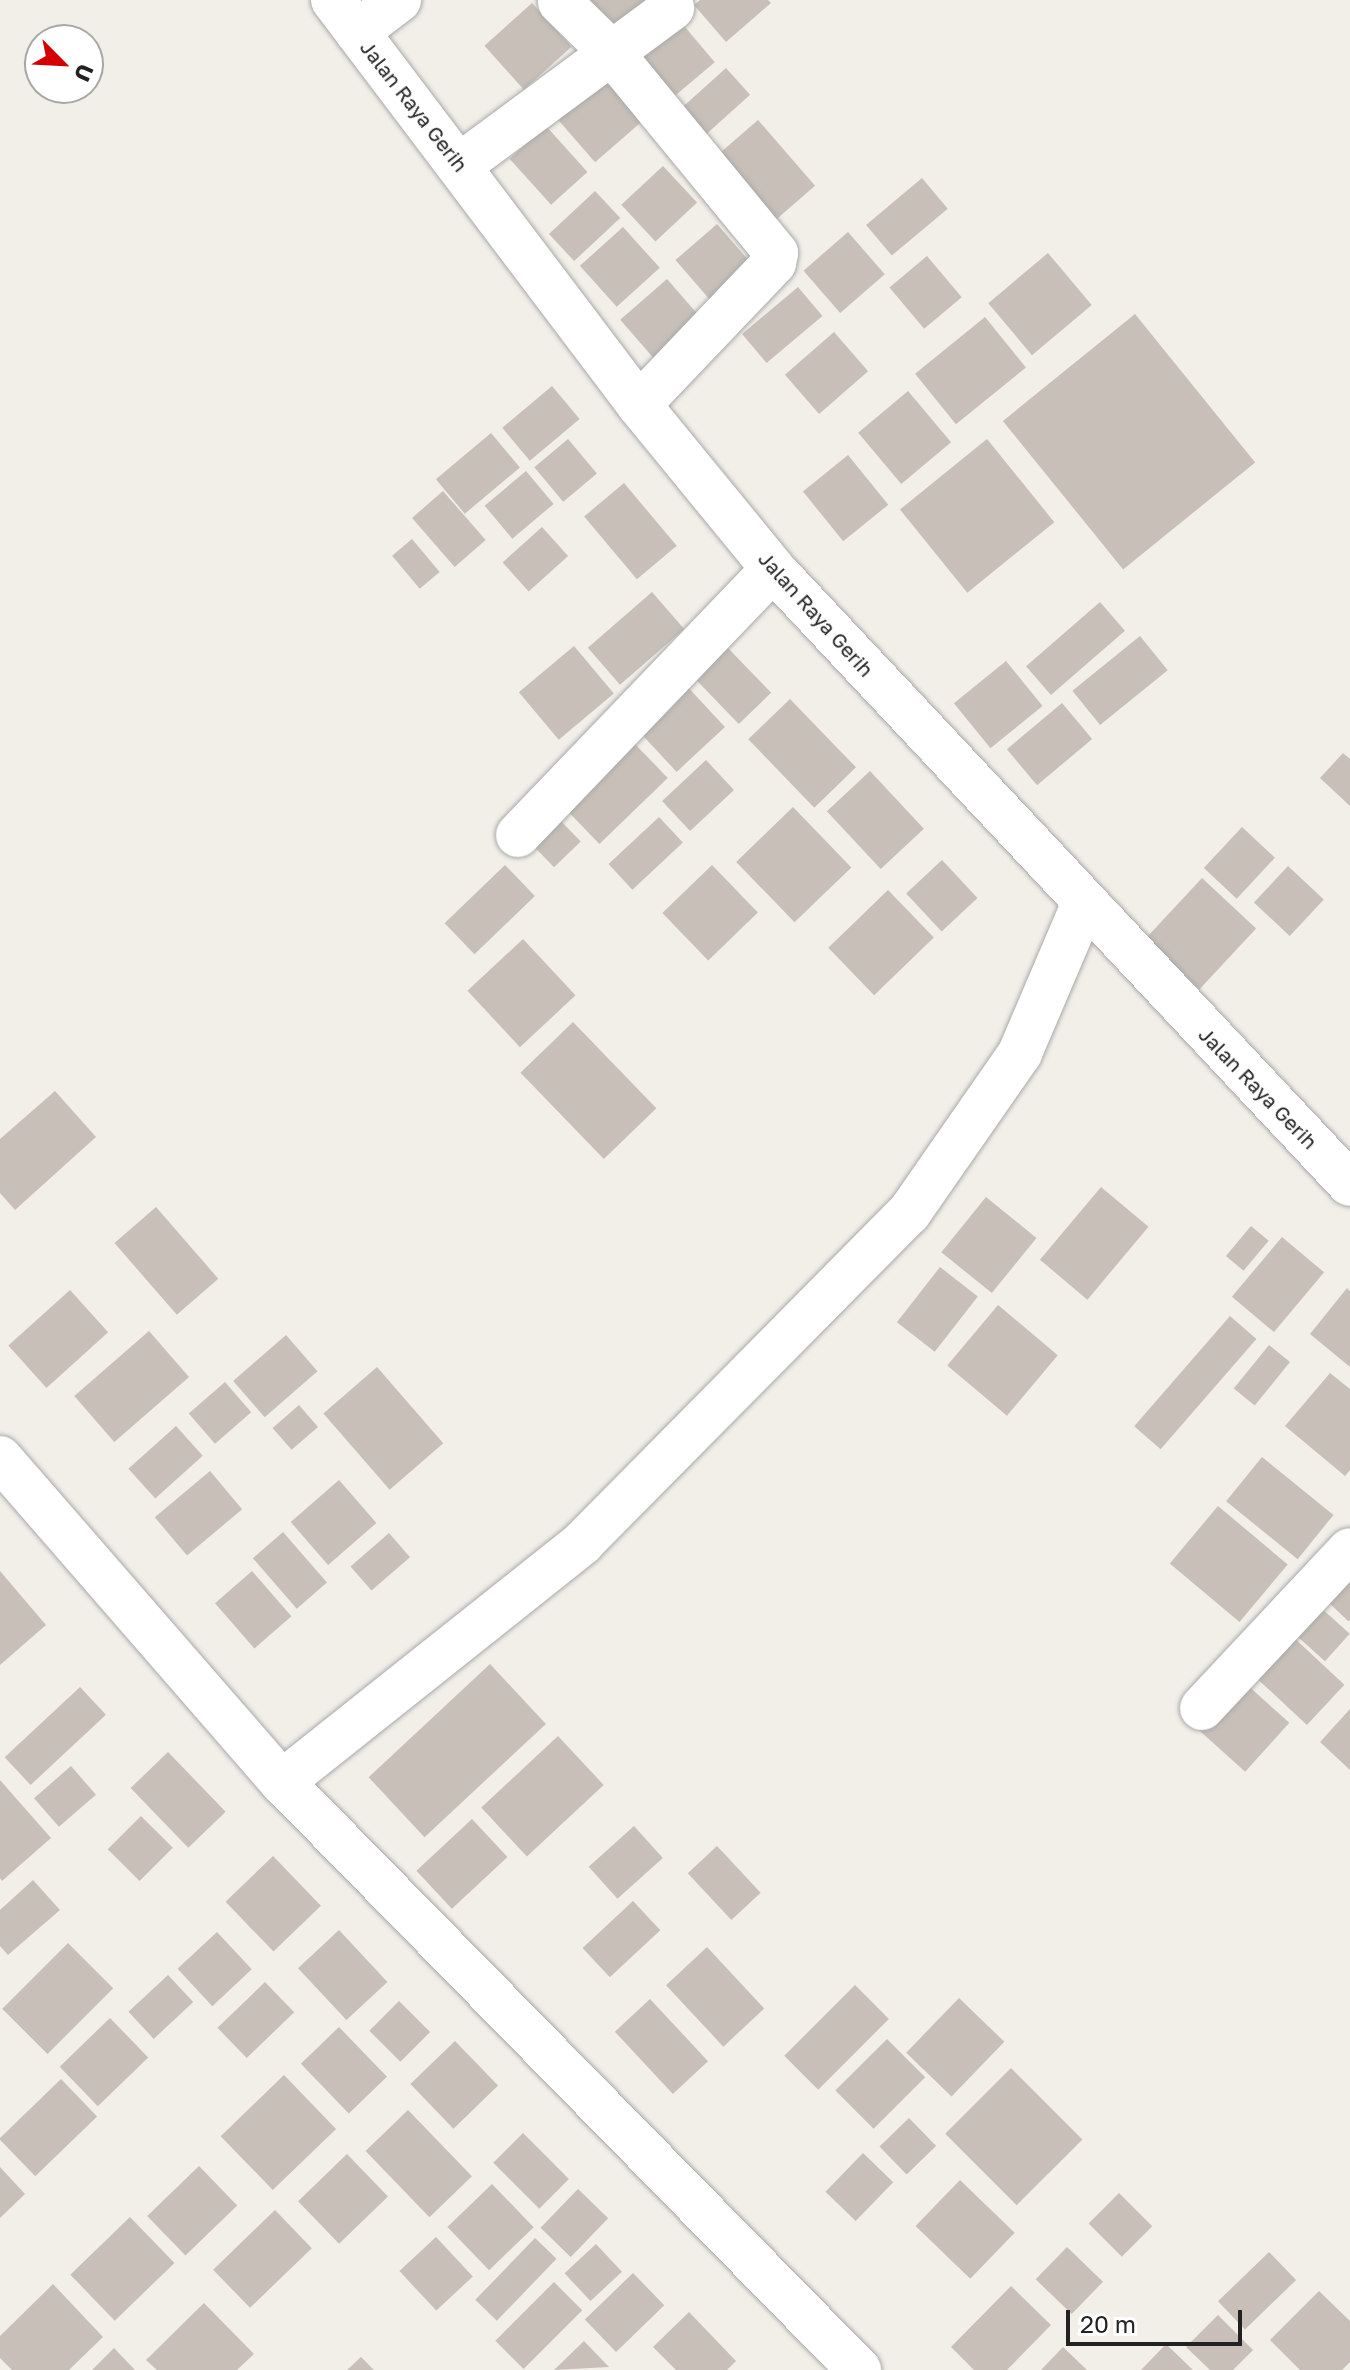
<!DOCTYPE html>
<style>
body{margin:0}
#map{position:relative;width:1350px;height:2370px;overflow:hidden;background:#f2efe9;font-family:"Golos Text",sans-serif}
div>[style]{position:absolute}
.building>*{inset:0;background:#c7bfb8;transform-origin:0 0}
.roads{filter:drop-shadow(0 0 2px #a9a9a9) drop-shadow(0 0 2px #a9a9a9)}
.minor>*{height:44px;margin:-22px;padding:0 22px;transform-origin:22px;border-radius:22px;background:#fff}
span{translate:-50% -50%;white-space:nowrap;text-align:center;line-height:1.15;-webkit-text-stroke:7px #fff;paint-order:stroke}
.street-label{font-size:20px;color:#222}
.north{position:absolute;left:24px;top:24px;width:80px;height:80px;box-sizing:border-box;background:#fff;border:2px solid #a7a7a7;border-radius:50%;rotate:114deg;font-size:22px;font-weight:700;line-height:32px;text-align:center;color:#222}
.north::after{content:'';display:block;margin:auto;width:28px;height:36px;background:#d40000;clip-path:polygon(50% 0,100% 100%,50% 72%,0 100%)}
.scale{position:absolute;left:1066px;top:2310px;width:176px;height:36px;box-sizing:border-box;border:4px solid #222;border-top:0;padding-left:10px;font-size:24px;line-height:28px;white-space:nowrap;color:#222;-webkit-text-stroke:6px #fff;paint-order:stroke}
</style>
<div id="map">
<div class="building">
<i style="clip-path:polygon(570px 0,647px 0,609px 43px)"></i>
<i style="clip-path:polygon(700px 0,768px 0,771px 3px,726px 42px,694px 5px)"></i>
<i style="left:532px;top:3px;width:59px;height:64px;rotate:48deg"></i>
<i style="left:680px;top:21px;width:54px;height:65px;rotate:50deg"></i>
<i style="left:601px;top:67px;width:68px;height:67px;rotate:49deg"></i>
<i style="left:726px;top:68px;width:36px;height:77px;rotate:48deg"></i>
<i style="left:758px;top:120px;width:87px;height:60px;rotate:49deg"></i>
<i style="left:546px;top:126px;width:62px;height:49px;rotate:48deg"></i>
<i style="left:663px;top:166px;width:50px;height:57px;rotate:47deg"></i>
<i style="left:922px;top:178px;width:40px;height:73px;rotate:50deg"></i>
<i style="left:595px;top:191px;width:37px;height:63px;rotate:47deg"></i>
<i style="left:717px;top:224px;width:65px;height:55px;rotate:49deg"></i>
<i style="left:623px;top:227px;width:55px;height:58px;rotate:48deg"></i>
<i style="left:848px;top:232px;width:56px;height:59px;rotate:49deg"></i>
<i style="left:1048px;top:253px;width:68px;height:78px;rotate:50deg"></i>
<i style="left:927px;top:256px;width:54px;height:49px;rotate:50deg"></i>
<i style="left:667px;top:279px;width:66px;height:62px;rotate:49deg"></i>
<i style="left:798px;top:287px;width:38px;height:73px;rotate:50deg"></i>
<i style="left:1135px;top:314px;width:191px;height:170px;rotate:51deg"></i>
<i style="left:985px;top:317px;width:65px;height:90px;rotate:51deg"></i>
<i style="left:834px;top:332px;width:52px;height:65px;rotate:49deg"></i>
<i style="left:552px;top:386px;width:43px;height:65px;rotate:50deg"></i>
<i style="left:908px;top:391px;width:67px;height:65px;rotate:50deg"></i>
<i style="left:491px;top:433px;width:45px;height:72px;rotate:50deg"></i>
<i style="left:568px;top:439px;width:45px;height:44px;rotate:50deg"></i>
<i style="left:987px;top:439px;width:107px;height:112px;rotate:51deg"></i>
<i style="left:848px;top:455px;width:64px;height:58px;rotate:51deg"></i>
<i style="left:526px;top:471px;width:43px;height:54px;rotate:50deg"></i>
<i style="left:624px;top:483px;width:82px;height:52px;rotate:50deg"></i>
<i style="left:443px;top:491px;width:65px;height:41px;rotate:49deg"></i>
<i style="left:542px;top:527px;width:39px;height:53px;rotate:48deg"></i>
<i style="left:412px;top:539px;width:43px;height:26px;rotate:50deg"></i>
<i style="left:652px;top:592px;width:49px;height:85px;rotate:49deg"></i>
<i style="left:1100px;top:602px;width:38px;height:98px;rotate:49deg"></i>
<i style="left:1140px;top:636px;width:44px;height:87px;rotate:51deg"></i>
<i style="left:574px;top:646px;width:62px;height:72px;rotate:50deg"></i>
<i style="left:726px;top:646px;width:65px;height:45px;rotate:46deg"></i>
<i style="left:1006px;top:661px;width:58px;height:67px;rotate:51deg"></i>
<i style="left:684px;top:683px;width:60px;height:66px;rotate:47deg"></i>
<i style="left:790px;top:699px;width:95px;height:58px;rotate:46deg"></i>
<i style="left:1062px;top:703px;width:47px;height:72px;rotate:50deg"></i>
<i style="left:633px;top:742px;width:50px;height:95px;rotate:46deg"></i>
<i style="clip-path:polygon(1343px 753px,1350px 759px,1350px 806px,1320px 778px)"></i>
<i style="left:706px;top:760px;width:41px;height:60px;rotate:47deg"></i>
<i style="left:870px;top:771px;width:79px;height:59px;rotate:47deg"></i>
<i style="left:793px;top:807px;width:84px;height:79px;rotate:46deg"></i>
<i style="left:555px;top:815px;width:37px;height:37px;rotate:46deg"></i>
<i style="left:659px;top:817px;width:35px;height:69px;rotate:47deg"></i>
<i style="left:1242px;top:827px;width:45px;height:56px;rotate:43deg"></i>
<i style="left:942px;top:860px;width:52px;height:49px;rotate:47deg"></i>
<i style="left:505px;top:865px;width:43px;height:84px;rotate:46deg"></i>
<i style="left:712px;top:865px;width:66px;height:69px;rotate:46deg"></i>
<i style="left:1288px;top:866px;width:49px;height:50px;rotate:43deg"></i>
<i style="left:1202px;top:878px;width:74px;height:83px;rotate:43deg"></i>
<i style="left:888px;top:890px;width:66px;height:83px;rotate:46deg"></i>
<i style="left:523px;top:939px;width:77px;height:76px;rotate:47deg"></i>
<i style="left:573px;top:1022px;width:120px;height:73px;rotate:46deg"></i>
<i style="clip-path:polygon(55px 1091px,96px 1137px,15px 1210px,0 1193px,0 1139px)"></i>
<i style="left:1101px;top:1187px;width:62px;height:95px;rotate:40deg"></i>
<i style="left:986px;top:1197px;width:65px;height:71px;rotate:39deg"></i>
<i style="left:156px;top:1207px;width:95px;height:55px;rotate:49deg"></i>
<i style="left:1251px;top:1226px;width:23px;height:39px;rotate:40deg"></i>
<i style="left:1282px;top:1237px;width:55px;height:78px;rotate:40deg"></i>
<i style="left:940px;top:1267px;width:48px;height:70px;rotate:38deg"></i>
<i style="clip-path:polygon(1347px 1288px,1350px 1291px,1350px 1367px,1310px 1334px)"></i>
<i style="left:70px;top:1290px;width:57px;height:83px;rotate:48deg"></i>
<i style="left:998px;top:1305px;width:78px;height:79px;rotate:40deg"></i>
<i style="left:1230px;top:1316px;width:35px;height:146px;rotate:41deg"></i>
<i style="left:149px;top:1331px;width:61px;height:99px;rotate:49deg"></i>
<i style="left:286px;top:1335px;width:48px;height:70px;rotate:49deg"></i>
<i style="left:1269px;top:1345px;width:27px;height:56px;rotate:39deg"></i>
<i style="left:377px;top:1367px;width:101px;height:71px;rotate:49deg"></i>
<i style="clip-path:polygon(1330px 1373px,1350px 1389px,1350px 1470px,1345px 1476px,1285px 1426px)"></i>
<i style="left:225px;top:1382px;width:40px;height:48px;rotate:49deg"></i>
<i style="left:299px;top:1405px;width:29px;height:35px;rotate:49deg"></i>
<i style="left:176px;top:1426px;width:40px;height:64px;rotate:48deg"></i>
<i style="left:1262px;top:1457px;width:92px;height:57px;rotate:39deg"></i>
<i style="left:210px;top:1471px;width:50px;height:72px;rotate:50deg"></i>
<i style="left:339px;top:1480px;width:57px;height:64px;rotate:49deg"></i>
<i style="left:1218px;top:1506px;width:91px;height:75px;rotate:40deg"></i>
<i style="left:283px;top:1532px;width:67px;height:40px;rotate:49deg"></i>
<i style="left:389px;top:1533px;width:32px;height:51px;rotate:49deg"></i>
<i style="clip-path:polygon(0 1571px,46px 1625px,0 1665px)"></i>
<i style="left:252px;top:1571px;width:60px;height:49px;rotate:49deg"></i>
<i style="clip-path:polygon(1350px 1572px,1350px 1620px,1348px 1621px,1325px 1599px)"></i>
<i style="left:1320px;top:1607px;width:40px;height:37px;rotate:42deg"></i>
<i style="left:1291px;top:1635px;width:73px;height:55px;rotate:43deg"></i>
<i style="left:490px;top:1664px;width:82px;height:166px;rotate:47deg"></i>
<i style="left:1244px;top:1682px;width:61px;height:66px;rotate:42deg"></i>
<i style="left:80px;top:1687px;width:38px;height:103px;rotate:47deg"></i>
<i style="clip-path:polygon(1350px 1709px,1350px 1770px,1320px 1742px)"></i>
<i style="left:558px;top:1736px;width:67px;height:105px;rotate:47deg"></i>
<i style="left:168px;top:1752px;width:83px;height:52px;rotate:46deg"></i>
<i style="left:71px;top:1766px;width:38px;height:49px;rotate:49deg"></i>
<i style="clip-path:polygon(0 1780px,51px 1838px,2px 1881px,0 1878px)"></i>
<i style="left:141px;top:1816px;width:45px;height:47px;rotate:45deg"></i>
<i style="left:472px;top:1819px;width:52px;height:76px;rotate:47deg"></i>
<i style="left:634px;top:1826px;width:43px;height:61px;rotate:48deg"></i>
<i style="left:717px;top:1846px;width:64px;height:40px;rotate:47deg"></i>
<i style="left:273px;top:1856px;width:69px;height:66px;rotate:46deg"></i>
<i style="clip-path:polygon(33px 1880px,60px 1910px,8px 1955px,0 1946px,0 1910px)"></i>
<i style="left:633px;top:1901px;width:40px;height:69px;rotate:47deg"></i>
<i style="left:339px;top:1930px;width:71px;height:56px;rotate:47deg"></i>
<i style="left:217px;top:1932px;width:51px;height:54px;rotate:47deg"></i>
<i style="left:68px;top:1943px;width:64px;height:93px;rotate:45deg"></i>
<i style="left:707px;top:1947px;width:84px;height:56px;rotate:47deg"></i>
<i style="left:168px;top:1975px;width:37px;height:54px;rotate:47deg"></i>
<i style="left:265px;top:1982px;width:42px;height:66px;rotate:46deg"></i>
<i style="left:855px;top:1985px;width:48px;height:100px;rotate:45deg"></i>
<i style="left:959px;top:1998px;width:63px;height:76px;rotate:44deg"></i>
<i style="left:650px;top:1999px;width:85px;height:48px;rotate:47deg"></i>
<i style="left:399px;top:2001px;width:44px;height:42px;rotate:45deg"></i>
<i style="left:110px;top:2018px;width:55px;height:70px;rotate:46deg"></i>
<i style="left:339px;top:2027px;width:69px;height:53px;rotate:46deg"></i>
<i style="left:887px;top:2039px;width:54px;height:73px;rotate:45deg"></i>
<i style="left:455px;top:2041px;width:62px;height:62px;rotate:46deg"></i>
<i style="left:1011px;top:2068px;width:101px;height:93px;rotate:45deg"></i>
<i style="left:284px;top:2075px;width:75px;height:88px;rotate:46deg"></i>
<i style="left:61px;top:2079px;width:52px;height:86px;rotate:46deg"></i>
<i style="left:408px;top:2110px;width:92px;height:59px;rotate:46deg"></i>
<i style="left:909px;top:2118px;width:39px;height:41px;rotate:46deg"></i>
<i style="left:523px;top:2133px;width:65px;height:42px;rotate:45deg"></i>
<i style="left:863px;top:2153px;width:42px;height:54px;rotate:44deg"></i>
<i style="left:347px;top:2154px;width:59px;height:68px;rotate:46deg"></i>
<i style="left:199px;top:2166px;width:55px;height:72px;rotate:46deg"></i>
<i style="clip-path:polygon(0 2167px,25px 2194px,0 2218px)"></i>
<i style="left:960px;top:2180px;width:76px;height:64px;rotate:44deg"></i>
<i style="left:492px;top:2184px;width:60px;height:62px;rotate:46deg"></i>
<i style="left:578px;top:2189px;width:42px;height:54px;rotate:44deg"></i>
<i style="left:1119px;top:2193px;width:47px;height:43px;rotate:45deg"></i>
<i style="left:275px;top:2210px;width:53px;height:86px;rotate:46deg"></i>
<i style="left:130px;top:2217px;width:64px;height:83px;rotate:46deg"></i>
<i style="left:436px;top:2237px;width:54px;height:50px;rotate:47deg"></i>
<i style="left:535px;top:2238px;width:30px;height:86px;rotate:44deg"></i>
<i style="left:596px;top:2244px;width:38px;height:43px;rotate:47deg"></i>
<i style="left:1067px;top:2247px;width:50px;height:45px;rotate:44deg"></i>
<i style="left:1269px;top:2252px;width:39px;height:71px;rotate:46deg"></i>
<i style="left:633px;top:2273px;width:45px;height:67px;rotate:46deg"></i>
<i style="left:554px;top:2282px;width:40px;height:83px;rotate:45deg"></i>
<i style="clip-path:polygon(53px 2284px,103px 2337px,69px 2370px,12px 2370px,0 2358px,0 2336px)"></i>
<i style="clip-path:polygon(1011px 2286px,1051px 2325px,1007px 2370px,974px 2370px,951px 2347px)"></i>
<i style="clip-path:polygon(1319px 2291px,1350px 2321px,1350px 2362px,1342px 2370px,1300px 2370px,1270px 2340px)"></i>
<i style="clip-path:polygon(204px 2303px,254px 2354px,237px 2370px,157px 2370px,146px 2360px)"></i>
<i style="clip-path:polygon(689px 2312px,736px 2361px,727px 2370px,676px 2370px,653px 2347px)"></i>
<i style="clip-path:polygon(1218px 2315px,1253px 2350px,1233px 2370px,1210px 2370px,1186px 2347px)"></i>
<i style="clip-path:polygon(584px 2341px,609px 2367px,554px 2370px)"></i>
<i style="clip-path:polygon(1166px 2344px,1193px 2370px,1141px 2370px)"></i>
<i style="clip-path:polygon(1063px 2347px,1087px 2370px,1041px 2370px)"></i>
<i style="clip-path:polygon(114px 2348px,135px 2370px,92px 2370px)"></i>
<i style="clip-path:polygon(361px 2357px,374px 2370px,347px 2370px)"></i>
</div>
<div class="roads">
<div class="minor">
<i style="left:333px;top:0;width:508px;rotate:52.93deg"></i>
<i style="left:639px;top:405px;width:212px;rotate:50.7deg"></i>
<i style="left:773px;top:569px;width:843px;rotate:46.83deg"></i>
<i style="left:560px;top:2px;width:71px;rotate:44.4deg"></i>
<i style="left:611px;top:52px;width:260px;rotate:50.6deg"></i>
<i style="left:776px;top:253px;width:10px;rotate:101deg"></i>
<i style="left:774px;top:263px;width:196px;rotate:133.6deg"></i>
<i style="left:357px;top:32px;width:53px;rotate:-37.3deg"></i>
<i style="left:460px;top:165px;width:264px;rotate:-36.5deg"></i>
<i style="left:518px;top:835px;width:368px;rotate:-46.2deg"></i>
<i style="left:0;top:1458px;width:430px;rotate:49deg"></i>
<i style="left:282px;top:1782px;width:824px;rotate:45.54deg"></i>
<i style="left:1202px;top:1708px;width:216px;rotate:-46.9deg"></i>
<i style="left:282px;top:1782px;width:384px;rotate:-38.5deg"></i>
<i style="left:582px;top:1543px;width:465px;rotate:-45.3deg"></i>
<i style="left:909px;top:1213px;width:195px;rotate:-55.2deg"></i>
<i style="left:1020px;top:1053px;width:161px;rotate:-66.9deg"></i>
</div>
</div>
<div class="street-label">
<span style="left:414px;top:106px;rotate:52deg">Jalan Raya Gerih</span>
<span style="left:816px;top:614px;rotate:48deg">Jalan Raya Gerih</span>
<span style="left:1258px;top:1088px;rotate:46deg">Jalan Raya Gerih</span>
</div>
<div class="north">U</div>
<div class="scale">20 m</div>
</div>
